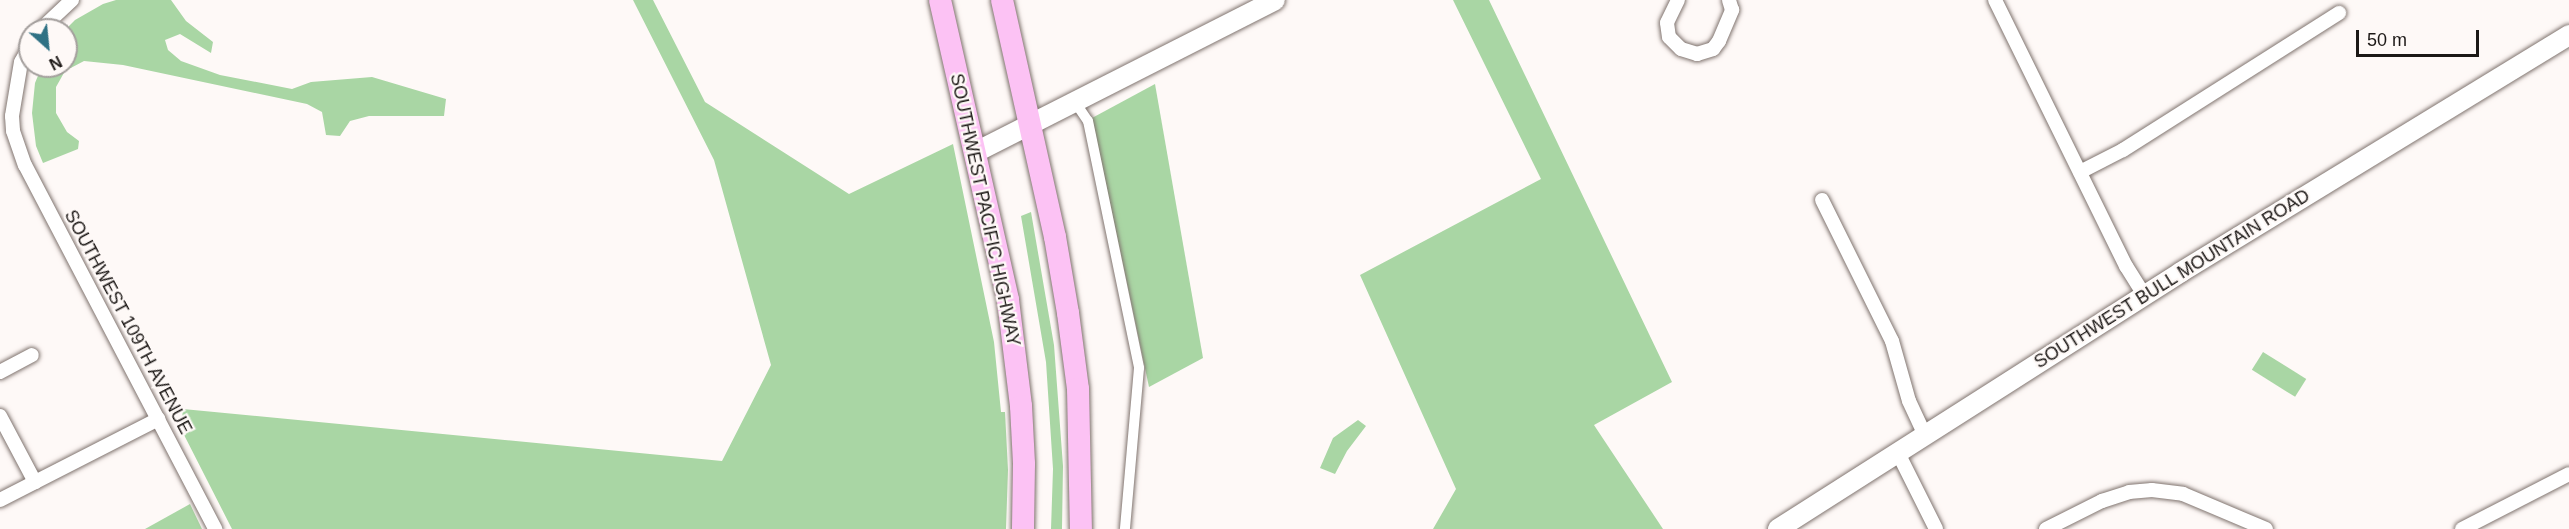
<!DOCTYPE html>
<style>
body{margin:0}
#map{position:relative;width:2569px;height:529px;overflow:hidden;background:#fef9f7;font-family:Helvetica,sans-serif}
div>[style]{position:absolute}
.green>*{inset:0;background:#a9d6a4;transform-origin:0 0}
.roads{filter:drop-shadow(0 0 2px #80746f) drop-shadow(0 0 2px #80746f)}
.pedestrian>*{height:10px;margin:-5px;padding:0 5px;transform-origin:5px;border-radius:5px;background:#fff}
.minor>*{height:14px;margin:-7px;padding:0 7px;transform-origin:7px;border-radius:7px;background:#fff}
.secondary>*{height:20px;margin:-10px;padding:0 10px;transform-origin:10px;border-radius:10px;background:#fff}
.trunk>*{height:22px;margin:-11px;padding:0 11px;transform-origin:11px;border-radius:11px;background:#fcc2f4}
span{translate:-50% -50%;white-space:nowrap;text-align:center;line-height:1.15;-webkit-text-stroke:4.5px #fef9f7;paint-order:stroke}
.street-label{font-size:18px;color:#1c1816}
.north{position:absolute;left:18px;top:18px;width:60px;height:60px;box-sizing:border-box;background:#fef9f7;border:2px solid #a49f9d;border-radius:50%;rotate:153deg;font-size:16px;font-weight:700;line-height:24px;text-align:center;color:#1c1816}
.north::after{content:'';display:block;margin:auto;width:21px;height:27px;background:#2f7184;clip-path:polygon(50% 0,100% 100%,50% 72%,0 100%)}
.scale{position:absolute;left:2356px;top:30px;width:123px;height:27px;box-sizing:border-box;border:3px solid #1c1816;border-top:0;padding-left:8px;font-size:18px;line-height:21px;white-space:nowrap;color:#1c1816;-webkit-text-stroke:4px #fef9f7;paint-order:stroke}
</style>
<div id="map">
<div class="green">
<i style="clip-path:polygon(116px 0,171px 0,186px 21px,213px 42px,211px 53px,180px 34px,165px 40px,168px 50px,181px 61px,220px 75px,292px 89px,311px 82px,372px 77px,446px 99px,444px 116px,369px 116px,350px 121px,340px 136px,326px 135px,322px 112px,307px 104px,123px 65px,84px 61px,65px 71px,56px 87px,56px 113px,67px 132px,79px 141px,78px 149px,43px 163px,36px 146px,32px 113px,35px 83px,42px 66px,66px 66px,65px 30px,75px 20px,103px 4px)"></i>
<i style="clip-path:polygon(633px 0,653px 0,705px 102px,849px 194px,953px 144px,994px 342px,1001px 412px,1005px 412px,1008px 470px,1006px 529px,232px 529px,181px 429px,183px 409px,722px 461px,771px 365px,714px 160px)"></i>
<i style="clip-path:polygon(1453px 0,1489px 0,1672px 382px,1594px 425px,1663px 529px,1433px 529px,1456px 489px,1360px 275px,1541px 179px)"></i>
<i style="clip-path:polygon(1155px 84px,1203px 358px,1149px 387px,1092px 118px)"></i>
<i style="clip-path:polygon(1031px 212px,1054px 345px,1063px 466px,1062px 529px,1051px 529px,1053px 469px,1046px 362px,1021px 216px)"></i>
<i style="left:2263px;top:352px;width:51px;height:21px;rotate:32deg"></i>
<i style="clip-path:polygon(1358px 420px,1366px 426px,1347px 451px,1335px 474px,1320px 468px,1333px 438px)"></i>
<i style="clip-path:polygon(190px 504px,202px 529px,145px 529px)"></i>
</div>
<div class="roads">
<div class="pedestrian">
<i style="left:1075px;top:102px;width:23px;rotate:56deg"></i>
<i style="left:1088px;top:121px;width:252px;rotate:78.3deg"></i>
<i style="left:1139px;top:368px;width:162px;rotate:95deg"></i>
</div>
<div class="minor">
<i style="left:1678px;top:0;width:25px;rotate:116deg"></i>
<i style="left:1667px;top:23px;width:14px;rotate:82deg"></i>
<i style="left:1669px;top:37px;width:17px;rotate:45deg"></i>
<i style="left:1681px;top:49px;width:17px;rotate:17deg"></i>
<i style="left:1697px;top:54px;width:17px;rotate:-17deg"></i>
<i style="left:1713px;top:49px;width:10px;rotate:-53deg"></i>
<i style="left:1719px;top:41px;width:34px;rotate:-67deg"></i>
<i style="left:1732px;top:10px;width:10px;rotate:-107deg"></i>
<i style="left:1995px;top:0;width:297px;rotate:63.8deg"></i>
<i style="left:2126px;top:266px;width:34px;rotate:58deg"></i>
<i style="left:40px;top:30px;width:44px;rotate:-43.2deg"></i>
<i style="left:30px;top:46px;width:18px;rotate:119deg"></i>
<i style="left:21px;top:62px;width:55px;rotate:99.5deg"></i>
<i style="left:12px;top:116px;width:15px;rotate:86deg"></i>
<i style="left:13px;top:131px;width:36px;rotate:71deg"></i>
<i style="left:25px;top:165px;width:411px;rotate:62.4deg"></i>
<i style="left:2080px;top:172px;width:48px;rotate:-27.1deg"></i>
<i style="left:2123px;top:150px;width:256px;rotate:-32.4deg"></i>
<i style="left:1822px;top:200px;width:157px;rotate:63.6deg"></i>
<i style="left:1892px;top:341px;width:62px;rotate:74.2deg"></i>
<i style="left:1909px;top:401px;width:38px;rotate:65deg"></i>
<i style="left:0;top:372px;width:36px;rotate:-28deg"></i>
<i style="left:0;top:416px;width:75px;rotate:62.1deg"></i>
<i style="left:1898px;top:453px;width:85px;rotate:63.4deg"></i>
<i style="left:0;top:500px;width:178px;rotate:-27.1deg"></i>
<i style="left:2046px;top:529px;width:63px;rotate:-26.6deg"></i>
<i style="left:2102px;top:501px;width:28px;rotate:-18deg"></i>
<i style="left:2129px;top:492px;width:23px;rotate:-5deg"></i>
<i style="left:2152px;top:490px;width:31px;rotate:7deg"></i>
<i style="left:2183px;top:494px;width:90px;rotate:22.9deg"></i>
<i style="left:2462px;top:529px;width:120px;rotate:-27.2deg"></i>
</div>
<div class="secondary">
<i style="left:976px;top:152px;width:335px;rotate:-26.9deg"></i>
<i style="left:1778px;top:529px;width:478px;rotate:-32.5deg"></i>
<i style="left:2181px;top:272px;width:455px;rotate:-31.4deg"></i>
</div>
<div class="trunk">
<i style="left:940px;top:0;width:308px;rotate:77.2deg"></i>
<i style="left:1008px;top:300px;width:107px;rotate:83deg"></i>
<i style="left:1021px;top:406px;width:58px;rotate:87deg"></i>
<i style="left:1024px;top:464px;width:65px;rotate:90.9deg"></i>
<i style="left:1002px;top:0;width:243px;rotate:77.4deg"></i>
<i style="left:1055px;top:237px;width:77px;rotate:80.3deg"></i>
<i style="left:1068px;top:313px;width:77px;rotate:82.5deg"></i>
<i style="left:1078px;top:389px;width:140px;rotate:88.8deg"></i>
</div>
</div>
<div class="street-label">
<span style="left:985px;top:210px;rotate:78deg">SOUTHWEST PACIFIC HIGHWAY</span>
<span style="left:2172px;top:279px;rotate:-32deg">SOUTHWEST BULL MOUNTAIN ROAD</span>
<span style="left:128px;top:322px;rotate:62deg">SOUTHWEST 109TH AVENUE</span>
</div>
<div class="north">N</div>
<div class="scale">50 m</div>
</div>
